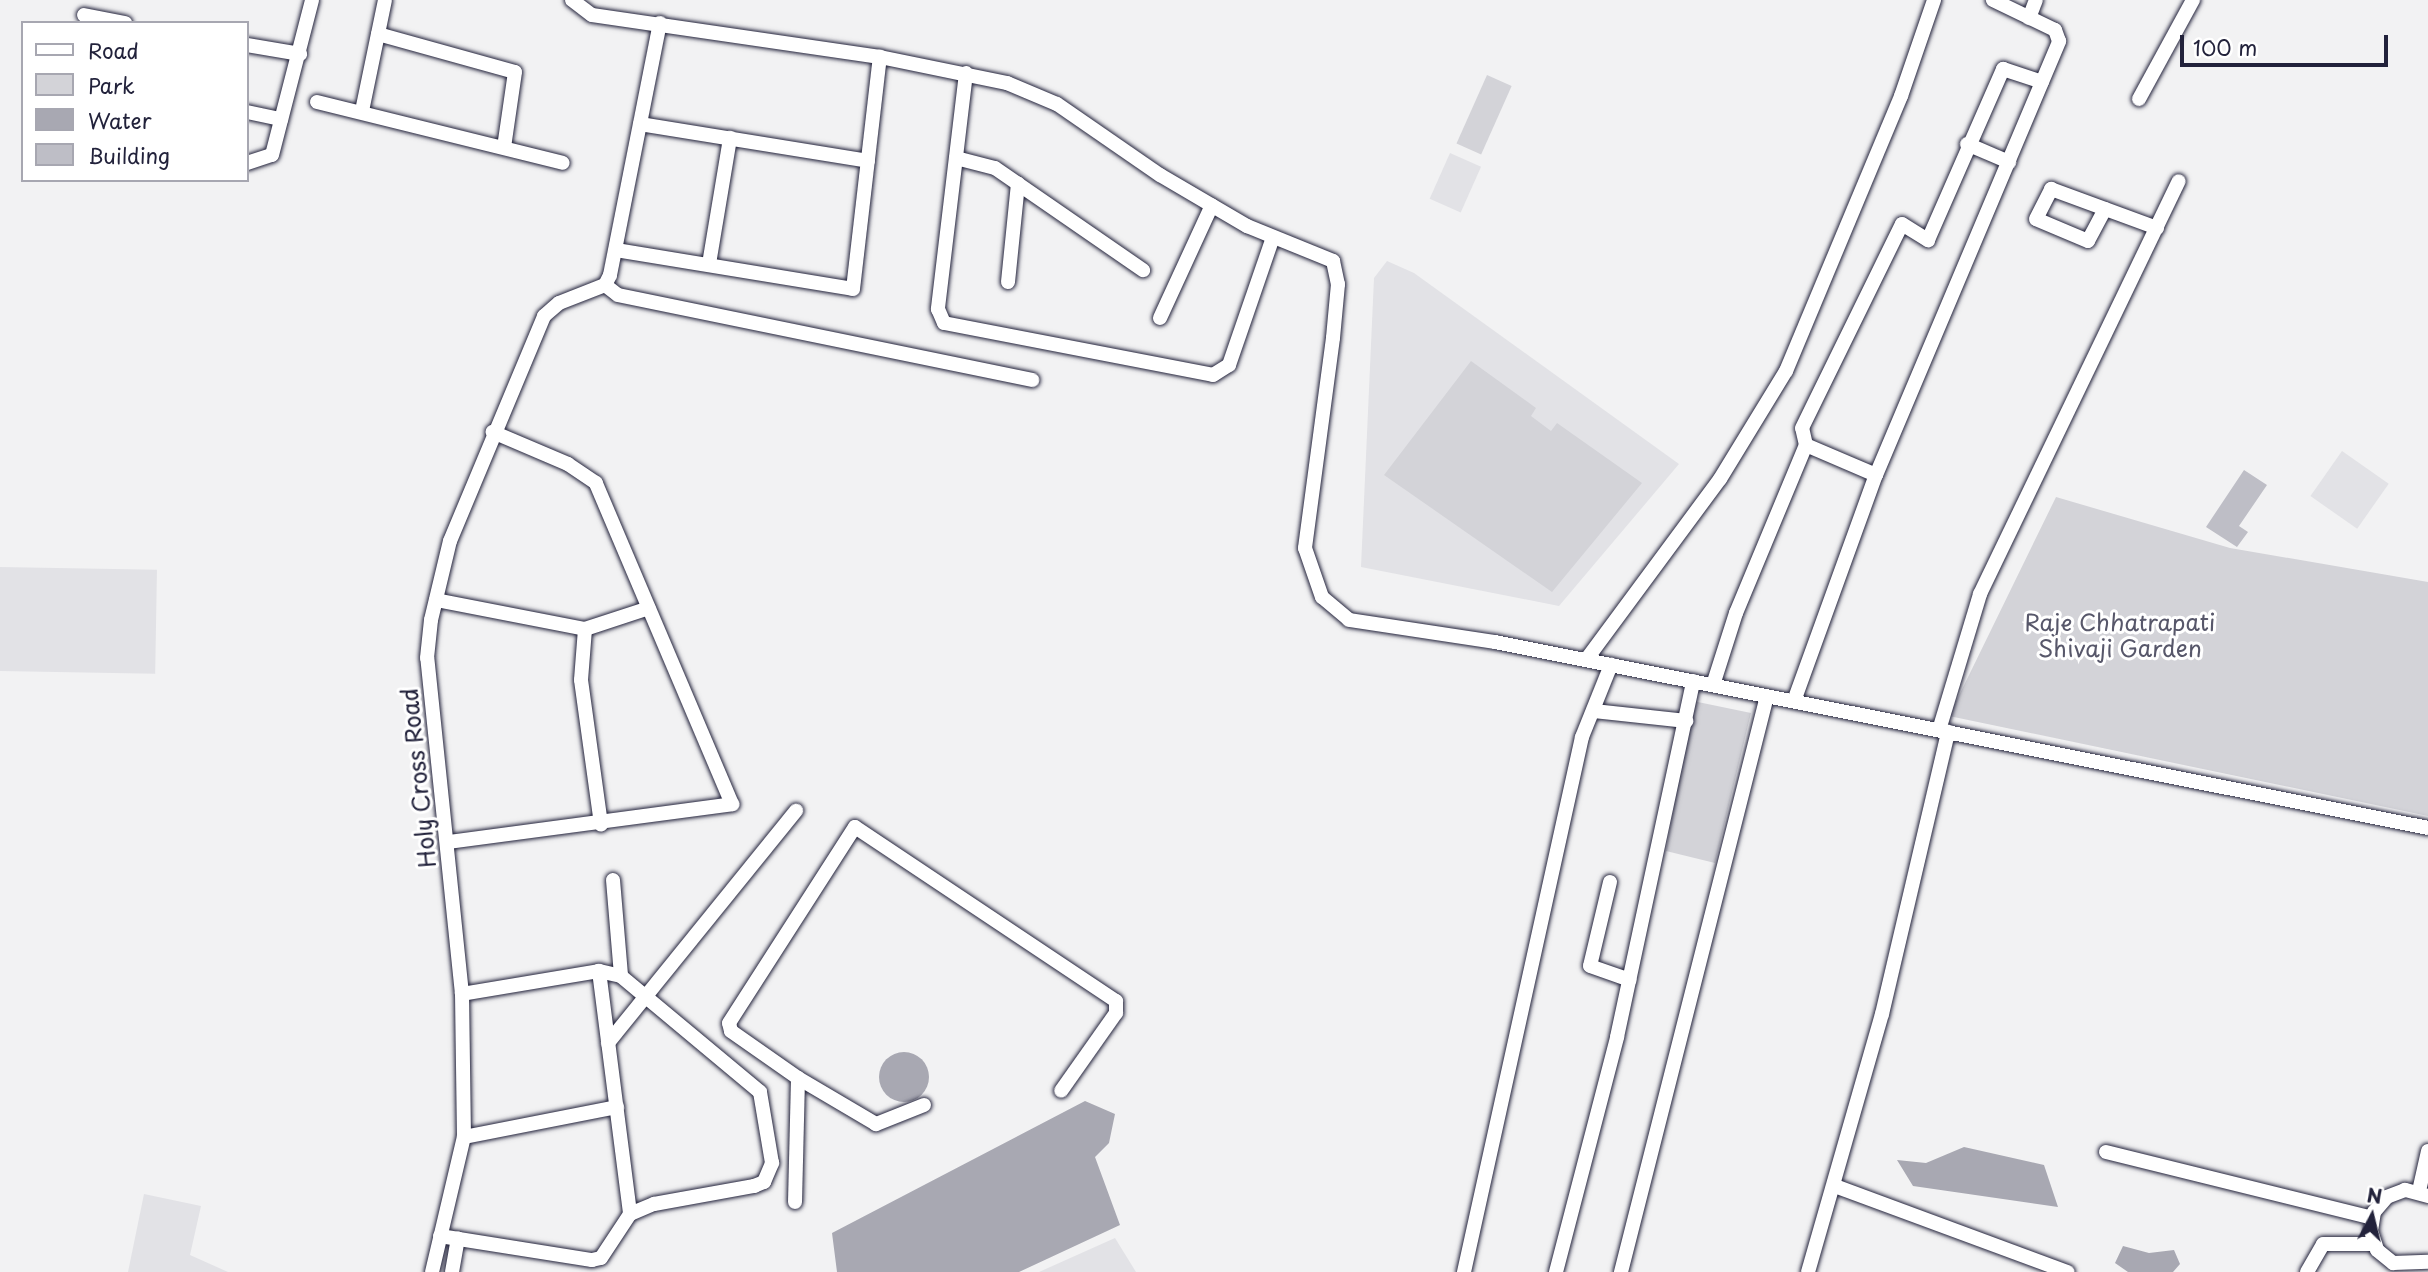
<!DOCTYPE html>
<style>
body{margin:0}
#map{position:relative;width:2428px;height:1272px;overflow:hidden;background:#f2f2f3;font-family:"Playpen Sans",sans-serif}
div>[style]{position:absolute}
.built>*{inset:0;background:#e2e2e6;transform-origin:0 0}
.green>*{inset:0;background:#d3d3d8;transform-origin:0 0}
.water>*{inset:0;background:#a8a8b2}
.round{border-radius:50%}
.building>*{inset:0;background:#bebec6}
.roads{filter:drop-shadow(0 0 2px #22223b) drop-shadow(0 0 2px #22223b)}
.minor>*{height:14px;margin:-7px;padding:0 7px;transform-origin:7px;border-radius:7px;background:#fff}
span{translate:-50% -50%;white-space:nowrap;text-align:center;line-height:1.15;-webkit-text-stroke:6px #fff;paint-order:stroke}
.park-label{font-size:23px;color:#57576a}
.street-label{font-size:23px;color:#22223b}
.legend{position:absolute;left:21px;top:21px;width:228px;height:161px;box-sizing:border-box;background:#fff;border:2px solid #a7a7b1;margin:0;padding:9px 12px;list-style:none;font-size:21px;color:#22223b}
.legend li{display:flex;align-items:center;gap:14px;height:35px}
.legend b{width:35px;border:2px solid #a7a7b1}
.north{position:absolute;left:2337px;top:1181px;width:70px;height:70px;-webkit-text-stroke:5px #fff;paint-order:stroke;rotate:7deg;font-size:19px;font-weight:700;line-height:28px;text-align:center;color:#22223b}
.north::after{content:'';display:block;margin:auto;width:24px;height:32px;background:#22223b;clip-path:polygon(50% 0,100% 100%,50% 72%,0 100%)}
.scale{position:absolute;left:2180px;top:35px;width:208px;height:32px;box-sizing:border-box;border:4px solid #22223b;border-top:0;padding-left:9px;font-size:21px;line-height:24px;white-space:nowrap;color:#22223b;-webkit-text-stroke:5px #fff;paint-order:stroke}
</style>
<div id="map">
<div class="built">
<i style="left:1450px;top:153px;width:34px;height:50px;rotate:24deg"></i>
<i style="clip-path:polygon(1387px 261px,1414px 273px,1679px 464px,1559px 606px,1361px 567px,1374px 278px)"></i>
<i style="left:2342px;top:451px;width:57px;height:55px;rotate:35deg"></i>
<i style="left:0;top:567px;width:157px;height:104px;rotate:1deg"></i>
<i style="clip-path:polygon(144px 1194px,201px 1206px,190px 1255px,228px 1272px,128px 1272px)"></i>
<i style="clip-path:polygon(1115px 1238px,1136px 1272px,1039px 1272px)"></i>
</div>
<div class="green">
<i style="left:1487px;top:75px;width:27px;height:75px;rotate:24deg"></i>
<i style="clip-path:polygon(1471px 361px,1536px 408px,1531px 416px,1551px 431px,1557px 423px,1642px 483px,1552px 592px,1384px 475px)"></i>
<i style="clip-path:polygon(2056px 497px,2230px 548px,2428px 582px,2428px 816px,1949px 716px)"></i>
<i style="clip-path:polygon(1693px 701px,1751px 713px,1715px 863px,1666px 851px)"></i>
</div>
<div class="water">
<i class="round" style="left:879px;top:1052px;width:50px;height:50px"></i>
<i style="clip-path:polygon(1085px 1101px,1115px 1114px,1109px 1143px,1095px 1157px,1120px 1225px,1019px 1272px,837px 1272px,832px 1233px)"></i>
<i style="clip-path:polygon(1964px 1147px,2044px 1165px,2058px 1207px,1913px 1186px,1897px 1160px,1926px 1163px)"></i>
<i style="clip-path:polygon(2123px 1246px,2149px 1253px,2174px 1250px,2180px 1264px,2173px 1272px,2128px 1272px,2115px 1263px)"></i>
</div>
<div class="building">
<i style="clip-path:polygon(2244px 470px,2267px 485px,2239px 526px,2248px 532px,2237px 547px,2206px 527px)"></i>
</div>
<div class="roads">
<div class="minor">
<i style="left:572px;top:0;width:25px;rotate:37deg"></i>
<i style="left:592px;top:15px;width:291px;rotate:8.3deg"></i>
<i style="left:880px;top:57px;width:130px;rotate:11.6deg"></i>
<i style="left:1007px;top:83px;width:54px;rotate:22.8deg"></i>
<i style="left:1057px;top:104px;width:125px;rotate:34.6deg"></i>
<i style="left:1160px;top:175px;width:101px;rotate:30.4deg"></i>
<i style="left:1247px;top:226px;width:93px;rotate:22.1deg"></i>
<i style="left:1333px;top:261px;width:24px;rotate:78deg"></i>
<i style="left:1338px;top:284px;width:54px;rotate:95.3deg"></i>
<i style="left:1333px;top:338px;width:212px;rotate:97.6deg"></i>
<i style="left:1305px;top:548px;width:52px;rotate:70.9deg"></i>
<i style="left:1322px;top:597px;width:35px;rotate:40deg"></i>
<i style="left:1349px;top:620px;width:148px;rotate:8.6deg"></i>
<i style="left:1495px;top:642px;width:951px;rotate:11.27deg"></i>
<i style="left:84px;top:15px;width:42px;rotate:11deg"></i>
<i style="left:2029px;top:18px;width:19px;rotate:-69deg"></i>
<i style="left:378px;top:34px;width:142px;rotate:15.5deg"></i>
<i style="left:515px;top:72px;width:76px;rotate:98.3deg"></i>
<i style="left:247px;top:45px;width:54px;rotate:9.6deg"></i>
<i style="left:966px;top:73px;width:238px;rotate:96.8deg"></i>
<i style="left:938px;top:309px;width:15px;rotate:67deg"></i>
<i style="left:944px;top:323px;width:274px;rotate:10.9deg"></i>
<i style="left:1213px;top:375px;width:19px;rotate:-32deg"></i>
<i style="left:1229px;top:365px;width:135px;rotate:-71deg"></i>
<i style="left:2139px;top:99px;width:113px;rotate:-61.4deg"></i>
<i style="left:317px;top:102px;width:253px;rotate:13.9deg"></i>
<i style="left:362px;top:111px;width:113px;rotate:-78.3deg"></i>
<i style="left:247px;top:112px;width:35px;rotate:12deg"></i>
<i style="left:640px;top:124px;width:231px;rotate:9.2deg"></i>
<i style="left:1967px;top:144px;width:46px;rotate:23.2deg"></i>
<i style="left:956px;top:158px;width:40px;rotate:14.4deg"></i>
<i style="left:995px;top:168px;width:180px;rotate:34.6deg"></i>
<i style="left:247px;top:163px;width:26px;rotate:-18deg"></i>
<i style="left:272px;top:155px;width:160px;rotate:-75.5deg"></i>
<i style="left:2105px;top:209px;width:36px;rotate:118deg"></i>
<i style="left:2088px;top:241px;width:56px;rotate:-157.1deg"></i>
<i style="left:2036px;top:219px;width:34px;rotate:-63deg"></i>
<i style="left:2051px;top:189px;width:113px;rotate:20.2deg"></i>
<i style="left:616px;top:250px;width:240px;rotate:9.3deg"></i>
<i style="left:853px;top:289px;width:234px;rotate:-83.4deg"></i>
<i style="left:709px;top:264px;width:128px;rotate:-80.5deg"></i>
<i style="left:1008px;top:282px;width:99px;rotate:-84.2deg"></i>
<i style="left:605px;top:285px;width:16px;rotate:38deg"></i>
<i style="left:618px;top:295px;width:423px;rotate:11.6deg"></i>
<i style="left:1160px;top:318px;width:124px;rotate:-65.3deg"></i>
<i style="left:1876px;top:475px;width:76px;rotate:-156.8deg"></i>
<i style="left:1806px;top:445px;width:17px;rotate:-103deg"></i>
<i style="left:1802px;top:428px;width:227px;rotate:-63.9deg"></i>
<i style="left:1902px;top:224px;width:31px;rotate:32deg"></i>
<i style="left:1928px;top:240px;width:187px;rotate:-66.3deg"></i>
<i style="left:2003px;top:69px;width:41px;rotate:18.4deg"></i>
<i style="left:436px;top:600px;width:152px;rotate:11deg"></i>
<i style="left:585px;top:629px;width:67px;rotate:-18.2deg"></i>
<i style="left:585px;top:629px;width:51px;rotate:94.5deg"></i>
<i style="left:581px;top:680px;width:146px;rotate:82.1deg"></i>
<i style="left:1586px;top:660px;width:225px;rotate:-53.5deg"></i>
<i style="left:1720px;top:479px;width:127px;rotate:-58.6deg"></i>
<i style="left:1786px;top:371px;width:298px;rotate:-67.3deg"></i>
<i style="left:1901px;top:96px;width:102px;rotate:-71deg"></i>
<i style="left:1713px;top:685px;width:76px;rotate:-72.3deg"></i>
<i style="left:1736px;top:613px;width:182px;rotate:-67.4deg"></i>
<i style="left:1794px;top:701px;width:240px;rotate:-70.1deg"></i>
<i style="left:1876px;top:475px;width:471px;rotate:-67.1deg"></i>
<i style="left:2059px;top:41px;width:12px;rotate:-110deg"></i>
<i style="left:2055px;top:30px;width:69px;rotate:-154.2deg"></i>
<i style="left:1594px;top:711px;width:93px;rotate:6.2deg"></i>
<i style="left:1939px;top:730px;width:142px;rotate:-73.2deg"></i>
<i style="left:1980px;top:594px;width:458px;rotate:-64.3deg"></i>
<i style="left:449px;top:842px;width:286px;rotate:-7.6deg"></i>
<i style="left:732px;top:804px;width:349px;rotate:-113deg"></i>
<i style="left:596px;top:483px;width:34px;rotate:-146deg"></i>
<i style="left:568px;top:464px;width:82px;rotate:-156.9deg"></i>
<i style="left:613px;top:880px;width:96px;rotate:85.2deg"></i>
<i style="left:1610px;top:882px;width:86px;rotate:103.4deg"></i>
<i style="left:1590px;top:966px;width:42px;rotate:19.3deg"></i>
<i style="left:599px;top:971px;width:245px;rotate:82.7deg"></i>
<i style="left:608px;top:1043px;width:299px;rotate:-51deg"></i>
<i style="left:924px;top:1105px;width:52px;rotate:158.4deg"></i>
<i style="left:876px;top:1124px;width:91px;rotate:-149.5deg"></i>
<i style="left:798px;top:1078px;width:82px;rotate:-145deg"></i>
<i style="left:731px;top:1031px;width:8px;rotate:-104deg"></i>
<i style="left:729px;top:1023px;width:233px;rotate:-57.3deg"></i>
<i style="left:855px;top:827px;width:314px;rotate:33.7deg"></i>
<i style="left:1116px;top:1001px;width:12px;rotate:90deg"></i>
<i style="left:1116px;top:1013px;width:95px;rotate:125.2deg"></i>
<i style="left:464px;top:1137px;width:156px;rotate:-11.1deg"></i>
<i style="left:2106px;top:1152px;width:274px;rotate:13.9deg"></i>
<i style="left:1835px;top:1186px;width:248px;rotate:20.3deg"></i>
<i style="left:2419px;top:1191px;width:41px;rotate:-77.3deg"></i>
<i style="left:2428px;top:1196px;width:24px;rotate:-165deg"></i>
<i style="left:2405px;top:1190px;width:19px;rotate:159deg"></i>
<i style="left:2387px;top:1197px;width:20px;rotate:131deg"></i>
<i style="left:2374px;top:1212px;width:19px;rotate:99deg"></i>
<i style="left:2371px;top:1231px;width:20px;rotate:72deg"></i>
<i style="left:2377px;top:1250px;width:21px;rotate:39deg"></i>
<i style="left:2393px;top:1263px;width:35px;rotate:-2deg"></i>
<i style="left:795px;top:1202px;width:124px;rotate:-88.6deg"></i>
<i style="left:440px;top:1236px;width:154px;rotate:9deg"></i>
<i style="left:592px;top:1260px;width:9px;rotate:-13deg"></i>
<i style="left:601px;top:1258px;width:53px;rotate:-56.6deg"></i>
<i style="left:630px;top:1214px;width:26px;rotate:-23deg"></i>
<i style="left:654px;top:1204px;width:102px;rotate:-10.2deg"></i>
<i style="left:754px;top:1186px;width:11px;rotate:-22deg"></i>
<i style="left:764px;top:1182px;width:21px;rotate:-67deg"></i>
<i style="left:772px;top:1163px;width:72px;rotate:-99.6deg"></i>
<i style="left:760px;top:1092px;width:181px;rotate:-140.2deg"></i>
<i style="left:621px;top:976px;width:23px;rotate:-167deg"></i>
<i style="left:599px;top:971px;width:139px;rotate:170.5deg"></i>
<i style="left:432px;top:1272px;width:139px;rotate:-76.7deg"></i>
<i style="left:464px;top:1137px;width:143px;rotate:-90.8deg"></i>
<i style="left:462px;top:994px;width:338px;rotate:-95.9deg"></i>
<i style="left:427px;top:658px;width:38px;rotate:-84deg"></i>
<i style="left:431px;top:620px;width:81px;rotate:-76.5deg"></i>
<i style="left:450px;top:541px;width:244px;rotate:-67.3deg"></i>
<i style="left:544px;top:316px;width:20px;rotate:-41deg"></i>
<i style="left:559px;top:303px;width:49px;rotate:-21.4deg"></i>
<i style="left:605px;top:285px;width:11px;rotate:-63deg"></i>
<i style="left:610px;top:275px;width:257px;rotate:-78.8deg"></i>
<i style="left:452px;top:1272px;width:34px;rotate:-80deg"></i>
<i style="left:1464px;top:1272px;width:548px;rotate:-77.56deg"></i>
<i style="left:1582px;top:737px;width:78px;rotate:-68.1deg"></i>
<i style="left:1556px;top:1272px;width:243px;rotate:-75.4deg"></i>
<i style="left:1617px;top:1037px;width:364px;rotate:-77.9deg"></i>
<i style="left:1621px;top:1272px;width:594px;rotate:-75.78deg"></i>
<i style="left:1808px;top:1272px;width:268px;rotate:-74deg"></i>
<i style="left:1882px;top:1014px;width:290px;rotate:-76.8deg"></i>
<i style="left:2307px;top:1272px;width:32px;rotate:-60deg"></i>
<i style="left:2323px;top:1244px;width:51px"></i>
</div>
</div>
<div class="park-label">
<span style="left:2120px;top:635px">Raje Chhatrapati<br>Shivaji Garden</span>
</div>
<div class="street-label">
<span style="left:418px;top:778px;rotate:-96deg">Holy Cross Road</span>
</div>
<ul class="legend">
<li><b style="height:9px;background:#fff"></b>Road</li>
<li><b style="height:19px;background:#d3d3d8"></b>Park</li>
<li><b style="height:19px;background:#a8a8b2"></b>Water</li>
<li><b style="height:19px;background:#bebec6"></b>Building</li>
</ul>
<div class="north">N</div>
<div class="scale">100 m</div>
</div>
